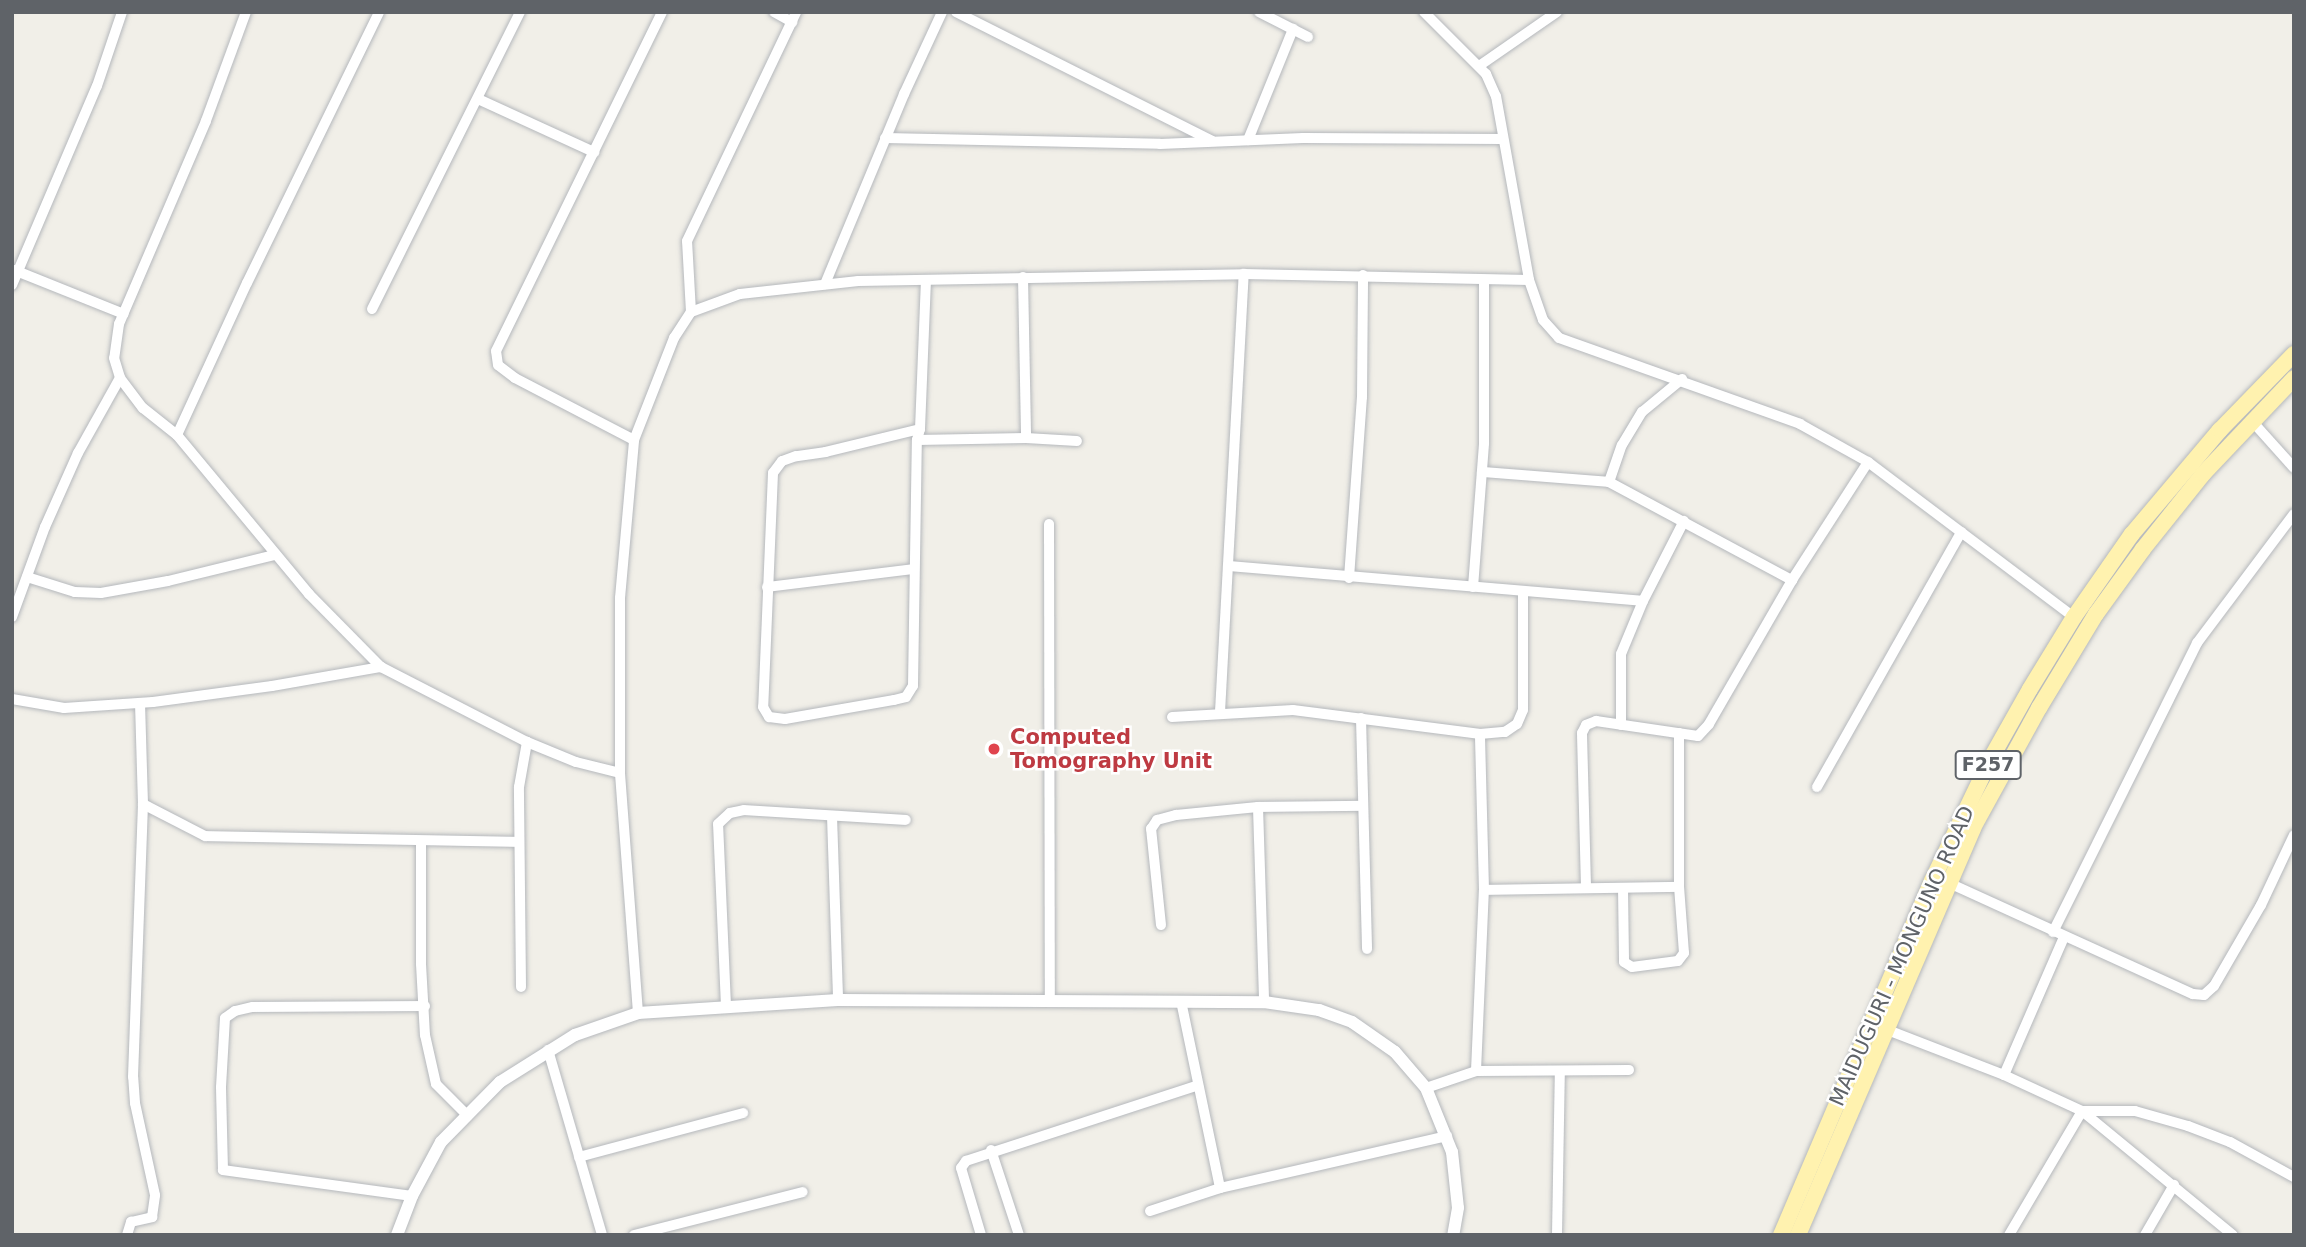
<!DOCTYPE html>
<style>
body{margin:0}
#map{position:relative;width:2306px;height:1247px;overflow:hidden;background:#f1efe8;font-family:"DejaVu Sans",sans-serif}
div>[style]{position:absolute}
.roads{filter:drop-shadow(0 0 2px #b5b8bc) drop-shadow(0 0 2px #b5b8bc)}
.minor>*{height:10px;margin:-5px;padding:0 5px;transform-origin:5px;border-radius:5px;background:#fff}
.tertiary>*{height:12px;margin:-6px;padding:0 6px;transform-origin:6px;border-radius:6px;background:#fff}
.primary>*{height:16px;margin:-8px;padding:0 8px;transform-origin:8px;border-radius:8px;background:#fff2af}
.dots>*{width:19px;height:19px;translate:-50% -50%;box-sizing:border-box;border:4px solid #fff;border-radius:50%}
span{translate:-50% -50%;white-space:nowrap;text-align:center;line-height:1.15;-webkit-text-stroke:5px #fff;paint-order:stroke}
.shield-label span{padding:2px 5px;background:#fff;border:2px solid;border-radius:5px;-webkit-text-stroke-width:0}
.shield-label{font-size:19px;color:#5f6368;font-weight:700}
.health-label{font-size:21px;color:#be3a42;font-weight:700}
.left{translate:0 -50%;text-align:left}
.street-label{font-size:21px;color:#5f6368}
.frame{position:absolute;inset:0;border:14px solid #5f6368;pointer-events:none}
</style>
<div id="map">
<div class="roads">
<div class="minor">
<i style="left:246px;top:12px;width:116px;rotate:110.2deg"></i>
<i style="left:206px;top:121px;width:221px;rotate:113.2deg"></i>
<i style="left:119px;top:324px;width:34px;rotate:98deg"></i>
<i style="left:114px;top:358px;width:21px;rotate:73deg"></i>
<i style="left:120px;top:378px;width:38px;rotate:53deg"></i>
<i style="left:143px;top:408px;width:43px;rotate:38.5deg"></i>
<i style="left:177px;top:435px;width:207px;rotate:50.3deg"></i>
<i style="left:309px;top:594px;width:103px;rotate:45.4deg"></i>
<i style="left:381px;top:667px;width:164px;rotate:27.2deg"></i>
<i style="left:527px;top:742px;width:53px;rotate:22.2deg"></i>
<i style="left:576px;top:762px;width:45px;rotate:14deg"></i>
<i style="left:774px;top:12px;width:21px;rotate:29deg"></i>
<i style="left:956px;top:12px;width:287px;rotate:26.7deg"></i>
<i style="left:1259px;top:12px;width:55px;rotate:27deg"></i>
<i style="left:1424px;top:12px;width:88px;rotate:45deg"></i>
<i style="left:1486px;top:74px;width:24px;rotate:66deg"></i>
<i style="left:1496px;top:96px;width:187px;rotate:79.8deg"></i>
<i style="left:1529px;top:280px;width:42px;rotate:70.7deg"></i>
<i style="left:1543px;top:320px;width:24px;rotate:48deg"></i>
<i style="left:1559px;top:338px;width:256px;rotate:19.6deg"></i>
<i style="left:1800px;top:424px;width:78px;rotate:29.2deg"></i>
<i style="left:1868px;top:462px;width:258px;rotate:37deg"></i>
<i style="left:1479px;top:66px;width:95px;rotate:-34.7deg"></i>
<i style="left:478px;top:99px;width:128px;rotate:24.6deg"></i>
<i style="left:885px;top:138px;width:275px;rotate:1.2deg"></i>
<i style="left:1160px;top:144px;width:143px;rotate:-2.4deg"></i>
<i style="left:1303px;top:138px;width:200px;rotate:0.3deg"></i>
<i style="left:1248px;top:140px;width:120px;rotate:-67.9deg"></i>
<i style="left:14px;top:270px;width:118px;rotate:21.8deg"></i>
<i style="left:1023px;top:277px;width:161px;rotate:88.9deg"></i>
<i style="left:825px;top:284px;width:206px;rotate:-67.4deg"></i>
<i style="left:904px;top:94px;width:90px;rotate:-65.1deg"></i>
<i style="left:12px;top:285px;width:216px;rotate:-66.9deg"></i>
<i style="left:97px;top:86px;width:78px;rotate:-71.3deg"></i>
<i style="left:372px;top:309px;width:332px;rotate:-63.5deg"></i>
<i style="left:691px;top:312px;width:71px;rotate:-93.2deg"></i>
<i style="left:687px;top:241px;width:254px;rotate:-64.5deg"></i>
<i style="left:2251px;top:420px;width:64px;rotate:48.1deg"></i>
<i style="left:920px;top:429px;width:97px;rotate:166.3deg"></i>
<i style="left:826px;top:452px;width:30px;rotate:172deg"></i>
<i style="left:796px;top:456px;width:15px;rotate:160deg"></i>
<i style="left:782px;top:461px;width:15px;rotate:127deg"></i>
<i style="left:773px;top:473px;width:234px;rotate:92.4deg"></i>
<i style="left:763px;top:707px;width:12px;rotate:59deg"></i>
<i style="left:769px;top:717px;width:16px;rotate:7deg"></i>
<i style="left:785px;top:719px;width:111px;rotate:-9.9deg"></i>
<i style="left:894px;top:700px;width:12px;rotate:-14deg"></i>
<i style="left:906px;top:697px;width:13px;rotate:-58deg"></i>
<i style="left:913px;top:686px;width:246px;rotate:-89.1deg"></i>
<i style="left:917px;top:440px;width:11px;rotate:-75deg"></i>
<i style="left:920px;top:429px;width:148px;rotate:-87.7deg"></i>
<i style="left:177px;top:435px;width:167px;rotate:-65.3deg"></i>
<i style="left:247px;top:283px;width:301px;rotate:-64deg"></i>
<i style="left:634px;top:440px;width:134px;rotate:-152.5deg"></i>
<i style="left:515px;top:378px;width:21px;rotate:-143deg"></i>
<i style="left:498px;top:365px;width:14px;rotate:-98deg"></i>
<i style="left:496px;top:351px;width:377px;rotate:-63.9deg"></i>
<i style="left:917px;top:440px;width:109px;rotate:-1.1deg"></i>
<i style="left:1026px;top:438px;width:51px;rotate:3.4deg"></i>
<i style="left:1482px;top:472px;width:127px;rotate:4.5deg"></i>
<i style="left:1609px;top:482px;width:208px;rotate:28.2deg"></i>
<i style="left:1609px;top:482px;width:39px;rotate:-71deg"></i>
<i style="left:1622px;top:445px;width:39px;rotate:-59deg"></i>
<i style="left:1642px;top:412px;width:52px;rotate:-39.5deg"></i>
<i style="left:1049px;top:524px;width:478px;rotate:89.9deg"></i>
<i style="left:1228px;top:566px;width:416px;rotate:4.8deg"></i>
<i style="left:27px;top:577px;width:50px;rotate:17.4deg"></i>
<i style="left:75px;top:592px;width:26px;rotate:2deg"></i>
<i style="left:101px;top:593px;width:68px;rotate:-10.2deg"></i>
<i style="left:168px;top:581px;width:110px;rotate:-13.7deg"></i>
<i style="left:1349px;top:578px;width:181px;rotate:-85.9deg"></i>
<i style="left:1362px;top:397px;width:122px;rotate:-89.5deg"></i>
<i style="left:767px;top:587px;width:148px;rotate:-7deg"></i>
<i style="left:1473px;top:587px;width:144px;rotate:-85.6deg"></i>
<i style="left:1484px;top:443px;width:163px;rotate:-90deg"></i>
<i style="left:12px;top:617px;width:96px;rotate:-69.9deg"></i>
<i style="left:45px;top:527px;width:81px;rotate:-66deg"></i>
<i style="left:78px;top:453px;width:86px;rotate:-60.8deg"></i>
<i style="left:12px;top:699px;width:53px;rotate:9.8deg"></i>
<i style="left:64px;top:708px;width:89px;rotate:-3.9deg"></i>
<i style="left:153px;top:702px;width:120px;rotate:-7.7deg"></i>
<i style="left:272px;top:686px;width:111px;rotate:-9.9deg"></i>
<i style="left:1220px;top:712px;width:439px;rotate:-86.9deg"></i>
<i style="left:1172px;top:717px;width:121px;rotate:-3.3deg"></i>
<i style="left:1293px;top:710px;width:189px;rotate:7.3deg"></i>
<i style="left:1480px;top:734px;width:25px;rotate:-5deg"></i>
<i style="left:1505px;top:732px;width:14px;rotate:-34deg"></i>
<i style="left:1517px;top:724px;width:15px;rotate:-67deg"></i>
<i style="left:1523px;top:710px;width:119px;rotate:-90deg"></i>
<i style="left:1361px;top:718px;width:231px;rotate:88.5deg"></i>
<i style="left:1621px;top:725px;width:71px;rotate:-90deg"></i>
<i style="left:1621px;top:654px;width:57px;rotate:-67.5deg"></i>
<i style="left:1643px;top:601px;width:90px;rotate:-62.9deg"></i>
<i style="left:1817px;top:787px;width:293px;rotate:-60.5deg"></i>
<i style="left:143px;top:804px;width:70px;rotate:27.3deg"></i>
<i style="left:205px;top:836px;width:314px;rotate:1.1deg"></i>
<i style="left:1258px;top:807px;width:195px;rotate:88.2deg"></i>
<i style="left:832px;top:816px;width:184px;rotate:88.1deg"></i>
<i style="left:421px;top:841px;width:123px;rotate:90deg"></i>
<i style="left:421px;top:964px;width:71px;rotate:86.8deg"></i>
<i style="left:425px;top:1035px;width:50px;rotate:77.3deg"></i>
<i style="left:436px;top:1084px;width:42px;rotate:45deg"></i>
<i style="left:1949px;top:883px;width:268px;rotate:24.5deg"></i>
<i style="left:2193px;top:994px;width:11px;rotate:5deg"></i>
<i style="left:2204px;top:995px;width:13px;rotate:-42deg"></i>
<i style="left:2214px;top:986px;width:94px;rotate:-59.9deg"></i>
<i style="left:2261px;top:905px;width:77px;rotate:-64.8deg"></i>
<i style="left:1586px;top:887px;width:154px;rotate:-91.5deg"></i>
<i style="left:1582px;top:733px;width:9px;rotate:-63deg"></i>
<i style="left:1586px;top:725px;width:11px;rotate:-22deg"></i>
<i style="left:1596px;top:721px;width:103px;rotate:8.4deg"></i>
<i style="left:1698px;top:736px;width:16px;rotate:-47deg"></i>
<i style="left:1709px;top:724px;width:166px;rotate:-60deg"></i>
<i style="left:1792px;top:580px;width:140px;rotate:-57.2deg"></i>
<i style="left:1623px;top:888px;width:74px;rotate:89.2deg"></i>
<i style="left:1624px;top:962px;width:9px;rotate:32deg"></i>
<i style="left:1632px;top:967px;width:46px;rotate:-7.4deg"></i>
<i style="left:1678px;top:961px;width:10px;rotate:-53deg"></i>
<i style="left:1684px;top:953px;width:66px;rotate:-94.3deg"></i>
<i style="left:1679px;top:887px;width:154px;rotate:-90deg"></i>
<i style="left:1484px;top:890px;width:195px;rotate:-0.9deg"></i>
<i style="left:1161px;top:925px;width:97px;rotate:-95.9deg"></i>
<i style="left:1151px;top:829px;width:11px;rotate:-56deg"></i>
<i style="left:1157px;top:820px;width:20px;rotate:-15deg"></i>
<i style="left:1176px;top:815px;width:82px;rotate:-5.6deg"></i>
<i style="left:1258px;top:807px;width:104px;rotate:-0.6deg"></i>
<i style="left:2053px;top:932px;width:323px;rotate:-63.5deg"></i>
<i style="left:2197px;top:643px;width:161px;rotate:-53.1deg"></i>
<i style="left:521px;top:987px;width:200px;rotate:-90.6deg"></i>
<i style="left:519px;top:787px;width:46px;rotate:-79.9deg"></i>
<i style="left:1181px;top:1001px;width:191px;rotate:78.2deg"></i>
<i style="left:726px;top:1006px;width:182px;rotate:-92.5deg"></i>
<i style="left:718px;top:824px;width:16px;rotate:-43deg"></i>
<i style="left:730px;top:813px;width:14px;rotate:-12deg"></i>
<i style="left:744px;top:810px;width:162px;rotate:3.5deg"></i>
<i style="left:638px;top:1013px;width:241px;rotate:-94.3deg"></i>
<i style="left:620px;top:773px;width:175px;rotate:-90deg"></i>
<i style="left:620px;top:598px;width:159px;rotate:-84.9deg"></i>
<i style="left:634px;top:440px;width:110px;rotate:-68.6deg"></i>
<i style="left:674px;top:338px;width:31px;rotate:-57deg"></i>
<i style="left:691px;top:312px;width:52px;rotate:-20.2deg"></i>
<i style="left:740px;top:294px;width:119px;rotate:-6.3deg"></i>
<i style="left:858px;top:281px;width:386px;rotate:-1deg"></i>
<i style="left:1244px;top:274px;width:285px;rotate:1.2deg"></i>
<i style="left:1885px;top:1029px;width:128px;rotate:21.1deg"></i>
<i style="left:2004px;top:1075px;width:86px;rotate:24.8deg"></i>
<i style="left:2082px;top:1111px;width:195px;rotate:39.4deg"></i>
<i style="left:548px;top:1050px;width:193px;rotate:73.7deg"></i>
<i style="left:1476px;top:1071px;width:181px;rotate:-87.5deg"></i>
<i style="left:1484px;top:890px;width:156px;rotate:-91.5deg"></i>
<i style="left:2004px;top:1075px;width:150px;rotate:-66.5deg"></i>
<i style="left:1426px;top:1088px;width:53px;rotate:-18.8deg"></i>
<i style="left:1476px;top:1071px;width:153px;rotate:-0.4deg"></i>
<i style="left:2082px;top:1111px;width:53px"></i>
<i style="left:2135px;top:1111px;width:55px;rotate:15.8deg"></i>
<i style="left:2188px;top:1126px;width:45px;rotate:20.9deg"></i>
<i style="left:2230px;top:1142px;width:73px;rotate:28.7deg"></i>
<i style="left:991px;top:1150px;width:89px;rotate:71.8deg"></i>
<i style="left:579px;top:1157px;width:170px;rotate:-15deg"></i>
<i style="left:412px;top:1196px;width:191px;rotate:-172.2deg"></i>
<i style="left:223px;top:1170px;width:83px;rotate:-91.4deg"></i>
<i style="left:221px;top:1087px;width:69px;rotate:-86.7deg"></i>
<i style="left:225px;top:1018px;width:12px;rotate:-35deg"></i>
<i style="left:235px;top:1011px;width:18px;rotate:-13deg"></i>
<i style="left:253px;top:1007px;width:172px;rotate:-0.3deg"></i>
<i style="left:1150px;top:1211px;width:74px;rotate:-18.2deg"></i>
<i style="left:1220px;top:1188px;width:233px;rotate:-12.9deg"></i>
<i style="left:127px;top:1235px;width:14px;rotate:-73deg"></i>
<i style="left:131px;top:1222px;width:22px;rotate:-13deg"></i>
<i style="left:152px;top:1217px;width:22px;rotate:-82deg"></i>
<i style="left:155px;top:1195px;width:94px;rotate:-102.3deg"></i>
<i style="left:135px;top:1103px;width:26px;rotate:-94deg"></i>
<i style="left:133px;top:1077px;width:273px;rotate:-87.9deg"></i>
<i style="left:143px;top:804px;width:101px;rotate:-91.7deg"></i>
<i style="left:634px;top:1235px;width:174px;rotate:-14.3deg"></i>
<i style="left:981px;top:1235px;width:70px;rotate:-106.6deg"></i>
<i style="left:961px;top:1168px;width:9px;rotate:-54deg"></i>
<i style="left:966px;top:1161px;width:244px;rotate:-18.1deg"></i>
<i style="left:1557px;top:1235px;width:164px;rotate:-89deg"></i>
<i style="left:2009px;top:1235px;width:144px;rotate:-59.5deg"></i>
<i style="left:2145px;top:1235px;width:58px;rotate:-59.9deg"></i>
</div>
<div class="tertiary">
<i style="left:397px;top:1235px;width:42px;rotate:-69deg"></i>
<i style="left:412px;top:1196px;width:61px;rotate:-61.8deg"></i>
<i style="left:441px;top:1142px;width:84px;rotate:-45.5deg"></i>
<i style="left:500px;top:1082px;width:89px;rotate:-32.1deg"></i>
<i style="left:575px;top:1035px;width:67px;rotate:-19.2deg"></i>
<i style="left:638px;top:1013px;width:200px;rotate:-3.7deg"></i>
<i style="left:838px;top:1000px;width:426px;rotate:0.3deg"></i>
<i style="left:1264px;top:1002px;width:56px;rotate:8.3deg"></i>
<i style="left:1319px;top:1010px;width:35px;rotate:20deg"></i>
<i style="left:1352px;top:1022px;width:52px;rotate:34.9deg"></i>
<i style="left:1395px;top:1052px;width:48px;rotate:49.3deg"></i>
<i style="left:1426px;top:1088px;width:69px;rotate:67.9deg"></i>
<i style="left:1452px;top:1152px;width:56px;rotate:83.9deg"></i>
<i style="left:1458px;top:1208px;width:27px;rotate:100deg"></i>
</div>
<div class="primary">
<i style="left:1781px;top:1235px;width:385px;rotate:-66.9deg"></i>
<i style="left:1932px;top:881px;width:134px;rotate:-64.4deg"></i>
<i style="left:1990px;top:760px;width:81px;rotate:-60.6deg"></i>
<i style="left:2030px;top:689px;width:84px;rotate:-58.6deg"></i>
<i style="left:2074px;top:617px;width:101px;rotate:-55.1deg"></i>
<i style="left:2132px;top:534px;width:136px;rotate:-49.8deg"></i>
<i style="left:2220px;top:430px;width:106px;rotate:-45.8deg"></i>
<i style="left:1798px;top:1235px;width:443px;rotate:-66.7deg"></i>
<i style="left:1973px;top:828px;width:137px;rotate:-61.2deg"></i>
<i style="left:2039px;top:708px;width:110px;rotate:-58.8deg"></i>
<i style="left:2096px;top:614px;width:80px;rotate:-54.1deg"></i>
<i style="left:2143px;top:549px;width:96px;rotate:-51.3deg"></i>
<i style="left:2203px;top:474px;width:132px;rotate:-46.5deg"></i>
</div>
</div>
<div class="dots">
<i style="left:994px;top:749px;background:#e0444e"></i>
</div>
<div class="shield-label">
<span style="left:1988px;top:765px">F257</span>
</div>
<div class="health-label">
<span class="left" style="left:1010px;top:749px">Computed<br>Tomography Unit</span>
</div>
<div class="street-label">
<span style="left:1902px;top:956px;rotate:-66deg">MAIDUGURI - MONGUNO ROAD</span>
</div>
<div class="frame"></div>
</div>
